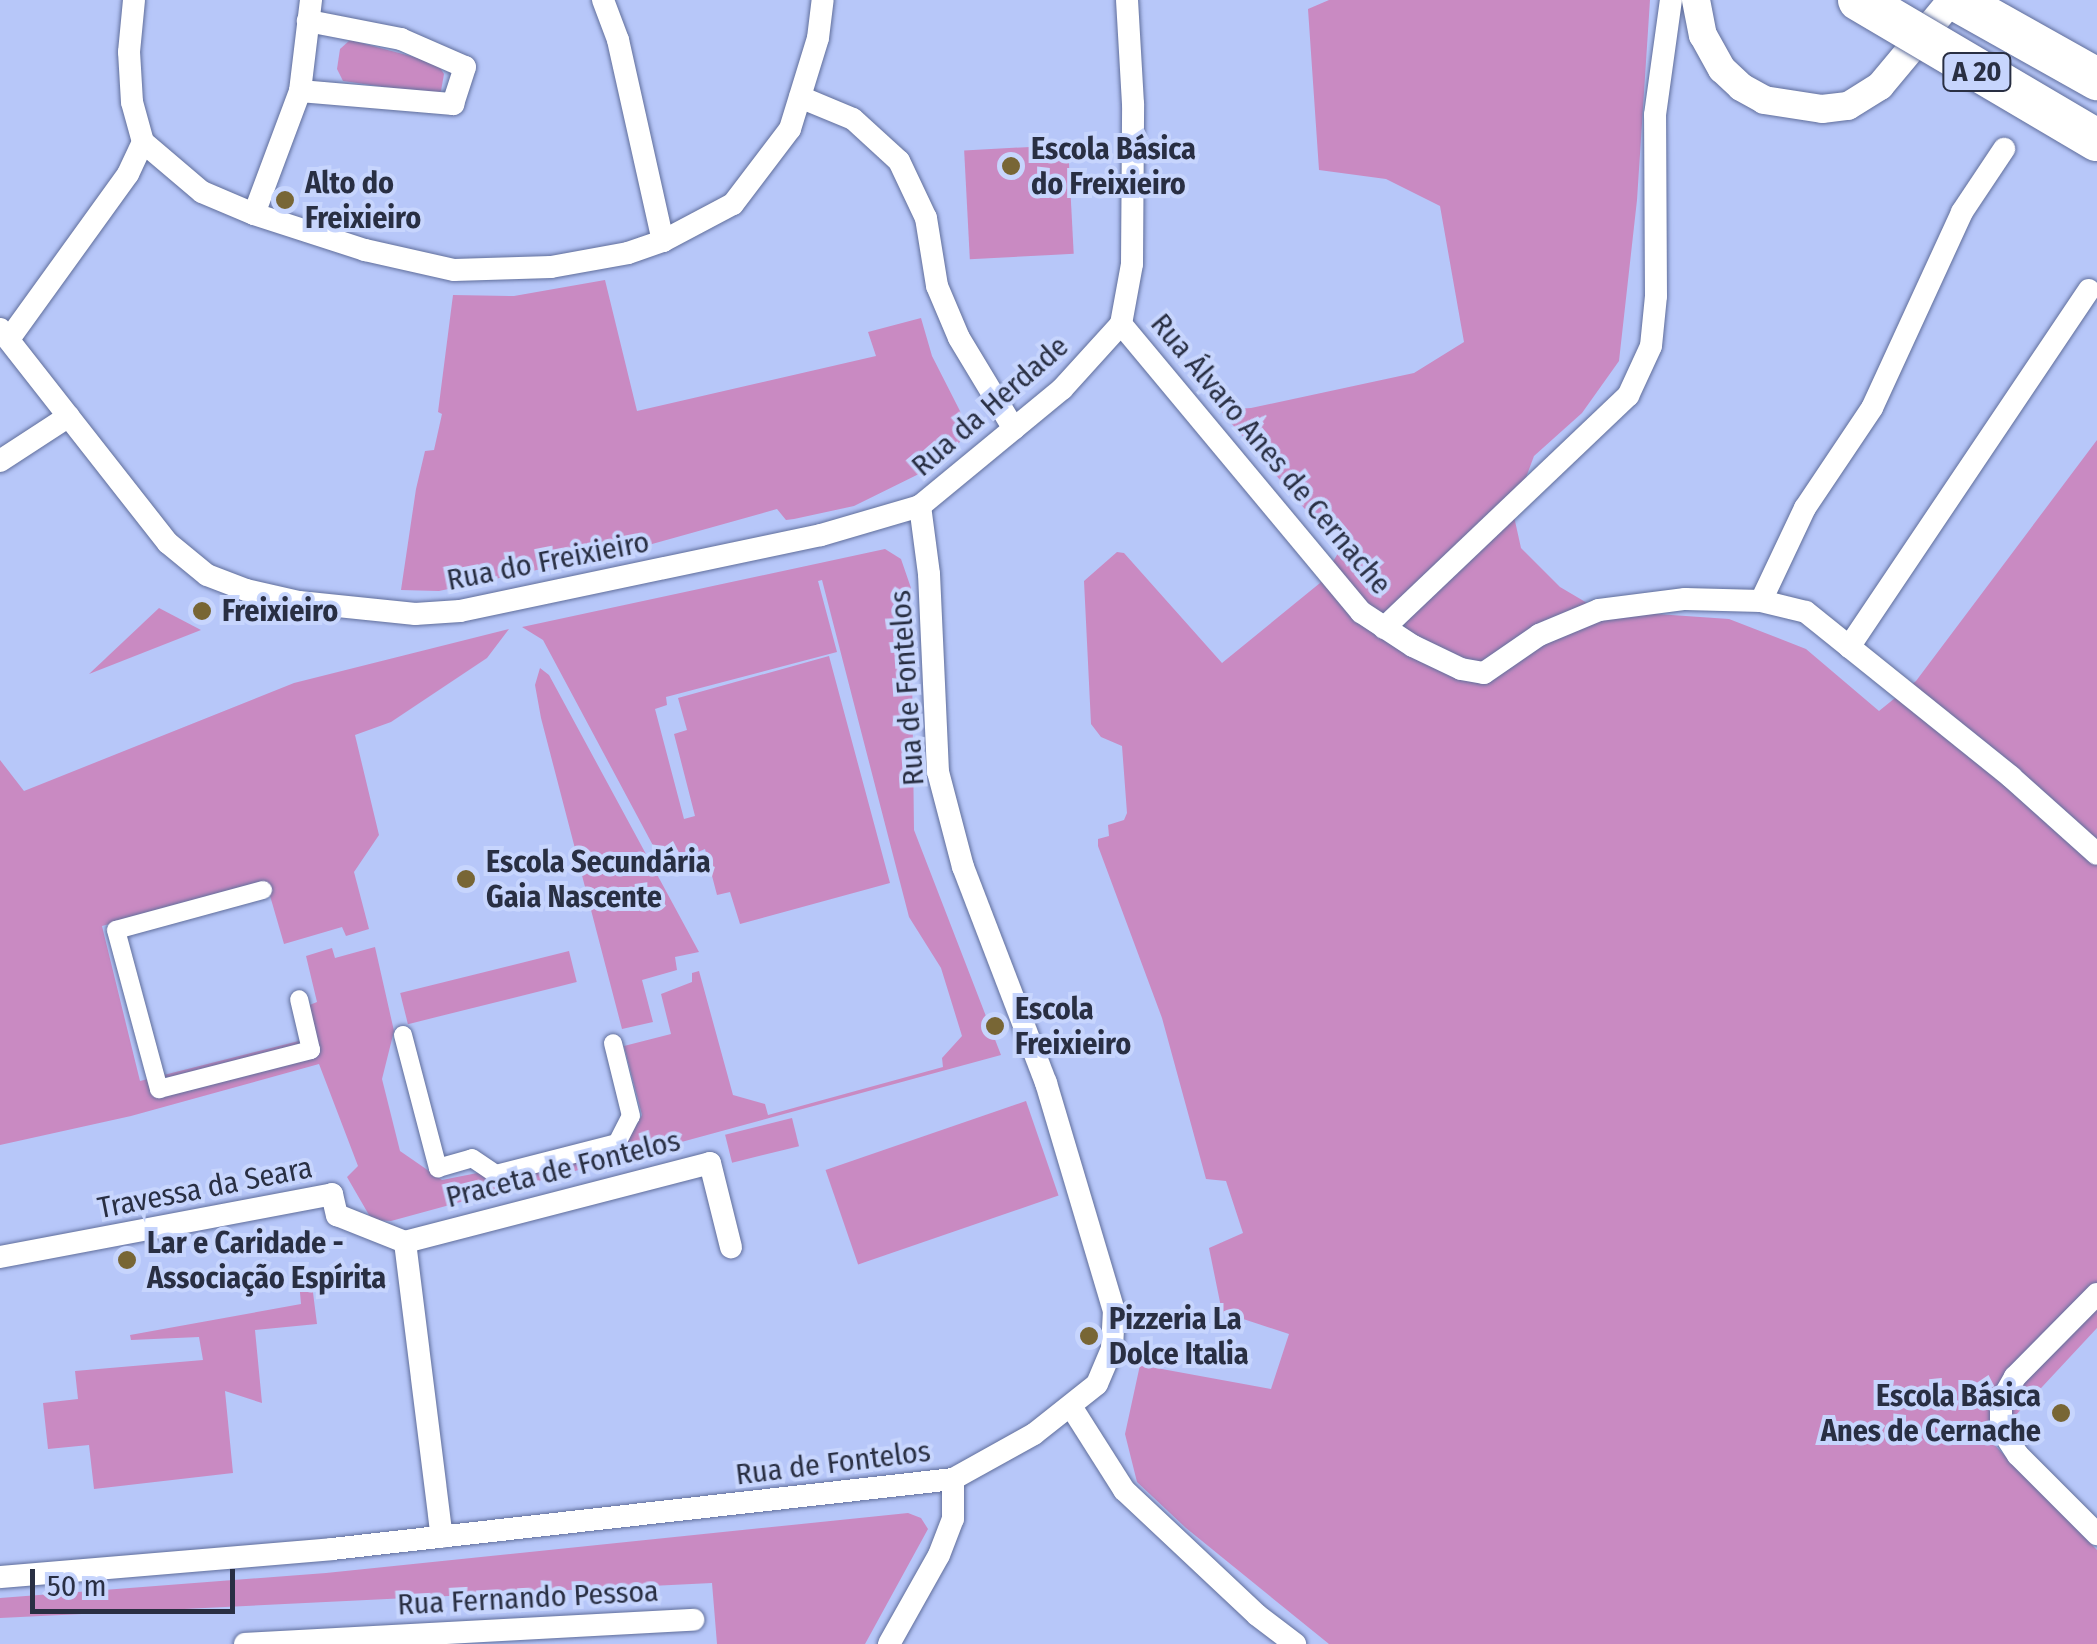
<!DOCTYPE html>
<meta charset="utf-8">
<style>
body{margin:0}
#map{position:relative;width:2097px;height:1644px;overflow:hidden;background:#b7c7f9;font-family:"Fira Sans Condensed",sans-serif}
div>[style]{position:absolute}
.green>*{inset:0;background:#c98ac2;transform-origin:0 0}
.roads{filter:drop-shadow(0 0 2px #606e9b) drop-shadow(0 0 2px #606e9b)}
.pedestrian>*{height:18px;margin:-9px;padding:0 9px;transform-origin:9px;border-radius:9px;background:#fff}
.minor>*{height:22px;margin:-11px;padding:0 11px;transform-origin:11px;border-radius:11px;background:#fff}
.tertiary>*{height:28px;margin:-14px;padding:0 14px;transform-origin:14px;border-radius:14px;background:#fff}
.motorway>*{height:42px;margin:-21px;padding:0 21px;transform-origin:21px;border-radius:21px;background:#fff}
.bridges{filter:drop-shadow(0 0 2px #606e9b) drop-shadow(0 0 2px #606e9b)}
.motorway-bridge>*{height:42px;margin:-21px;padding:0 21px;transform-origin:21px;border-radius:21px;background:#fff}
.dots>*{width:28px;height:28px;translate:-50% -50%;box-sizing:border-box;border:5px solid #c7d5fd;border-radius:50%}
span{translate:-50% -50%;white-space:nowrap;text-align:center;line-height:1.15;-webkit-text-stroke:8px #c7d5fd;paint-order:stroke}
.shield-label span{padding:2px 8px;background:#c7d5fd;border:2px solid;border-radius:8px;-webkit-text-stroke-width:0}
.shield-label{font-size:28px;color:#292f43;font-weight:700}
.poi-label{font-size:30px;color:#292f43;font-weight:700}
.left{translate:0 -50%;text-align:left}
.right{translate:-100% -50%;text-align:right}
.street-label{font-size:30px;color:#292f43}
.scale{position:absolute;left:30px;top:1569px;width:205px;height:45px;box-sizing:border-box;border:5px solid #292f43;border-top:0;padding-left:12px;font-size:30px;line-height:35px;white-space:nowrap;color:#292f43;-webkit-text-stroke:8px #c7d5fd;paint-order:stroke}
</style>
<div id="map">
<div class="green">
<i style="clip-path:polygon(1329px 0,1650px 0,1637px 200px,1619px 361px,1582px 413px,1534px 456px,1513px 512px,1521px 548px,1560px 587px,1599px 610px,1729px 619px,1806px 649px,1879px 711px,1916px 681px,2097px 440px,2097px 1328px,2014px 1417px,1977px 1427px,2097px 1550px,2097px 1644px,1329px 1644px,1186px 1528px,1137px 1482px,1125px 1434px,1140px 1365px,1271px 1389px,1289px 1334px,1222px 1312px,1209px 1248px,1243px 1233px,1226px 1181px,1206px 1179px,1162px 1018px,1098px 846px,1098px 839px,1109px 836px,1108px 825px,1124px 820px,1127px 813px,1122px 746px,1101px 737px,1091px 724px,1084px 581px,1117px 552px,1124px 553px,1222px 663px,1320px 583px,1340px 550px,1220px 410px,1251px 408px,1414px 373px,1464px 342px,1440px 206px,1386px 179px,1319px 170px,1308px 9px)"></i>
<i style="clip-path:polygon(350px 40px,437px 63px,444px 74px,441px 91px,434px 94px,343px 81px,337px 69px,340px 49px)"></i>
<i style="left:1068px;top:145px;width:109px;height:104px;rotate:87deg"></i>
<i style="clip-path:polygon(605px 280px,637px 411px,876px 356px,868px 332px,921px 318px,932px 356px,960px 411px,964px 423px,960px 442px,929px 469px,854px 506px,794px 519px,786px 520px,777px 509px,627px 551px,596px 550px,546px 568px,439px 591px,401px 590px,416px 489px,425px 451px,434px 450px,442px 414px,438px 412px,453px 295px,514px 296px)"></i>
<i style="clip-path:polygon(885px 549px,901px 559px,911px 588px,914px 830px,1001px 1055px,391px 1221px,375px 1220px,369px 1215px,347px 1177px,358px 1166px,319px 1064px,131px 1116px,0 1145px,0 760px,24px 791px,294px 683px,509px 629px,487px 658px,391px 722px,355px 735px,379px 835px,354px 872px,369px 929px,346px 936px,342px 927px,284px 944px,266px 882px,102px 926px,140px 1081px,315px 1037px,307px 1006px,317px 1002px,306px 956px,332px 948px,335px 958px,375px 947px,394px 1031px,382px 1079px,400px 1151px,442px 1180px,627px 1143px,642px 1115px,624px 1046px,671px 1034px,661px 994px,692px 982px,692px 973px,699px 971px,733px 1095px,765px 1104px,768px 1115px,943px 1067px,942px 1058px,962px 1036px,941px 968px,909px 917px,822px 580px,818px 581px,837px 652px,666px 697px,667px 705px,655px 709px,684px 819px,695px 816px,674px 734px,687px 730px,678px 698px,829px 656px,890px 883px,740px 924px,730px 892px,717px 895px,705px 849px,664px 866px,543px 640px,522px 627px)"></i>
<i style="clip-path:polygon(159px 608px,201px 630px,89px 674px)"></i>
<i style="clip-path:polygon(540px 668px,549px 675px,699px 952px,675px 957px,677px 970px,642px 980px,653px 1022px,622px 1029px,541px 718px,535px 685px)"></i>
<i style="left:569px;top:951px;width:32px;height:174px;rotate:76deg"></i>
<i style="left:1026px;top:1101px;width:100px;height:212px;rotate:71deg"></i>
<i style="left:792px;top:1118px;width:29px;height:69px;rotate:76deg"></i>
<i style="clip-path:polygon(310px 1269px,317px 1324px,255px 1330px,262px 1403px,225px 1391px,233px 1473px,94px 1489px,89px 1445px,48px 1449px,43px 1403px,78px 1399px,75px 1371px,203px 1360px,199px 1337px,131px 1340px,130px 1335px,301px 1304px,298px 1270px)"></i>
<i style="clip-path:polygon(908px 1513px,921px 1518px,928px 1529px,865px 1644px,717px 1644px,712px 1583px,0 1618px,0 1598px,326px 1573px)"></i>
</div>
<div class="roads">
<div class="pedestrian">
<i style="left:263px;top:890px;width:152px;rotate:164.8deg"></i>
<i style="left:116px;top:930px;width:165px;rotate:74.9deg"></i>
<i style="left:159px;top:1089px;width:157px;rotate:-14.4deg"></i>
<i style="left:311px;top:1050px;width:52px;rotate:-103.2deg"></i>
<i style="left:403px;top:1035px;width:138px;rotate:75.3deg"></i>
<i style="left:438px;top:1168px;width:35px;rotate:-16deg"></i>
<i style="left:472px;top:1158px;width:29px;rotate:34deg"></i>
<i style="left:496px;top:1174px;width:125px;rotate:-14.4deg"></i>
<i style="left:617px;top:1143px;width:30px;rotate:-63deg"></i>
<i style="left:631px;top:1116px;width:75px;rotate:-103.9deg"></i>
</div>
<div class="minor">
<i style="left:603px;top:0;width:43px;rotate:69.4deg"></i>
<i style="left:618px;top:40px;width:206px;rotate:77.4deg"></i>
<i style="left:300px;top:91px;width:154px;rotate:4.9deg"></i>
<i style="left:453px;top:104px;width:39px;rotate:-72deg"></i>
<i style="left:465px;top:67px;width:70px;rotate:-156.4deg"></i>
<i style="left:401px;top:39px;width:95px;rotate:-169deg"></i>
<i style="left:800px;top:97px;width:57px;rotate:22.5deg"></i>
<i style="left:853px;top:119px;width:62px;rotate:42.4deg"></i>
<i style="left:899px;top:161px;width:63px;rotate:64.7deg"></i>
<i style="left:926px;top:218px;width:69px;rotate:80.8deg"></i>
<i style="left:937px;top:286px;width:56px;rotate:67.1deg"></i>
<i style="left:959px;top:338px;width:106px;rotate:58.9deg"></i>
<i style="left:143px;top:142px;width:77px;rotate:40.3deg"></i>
<i style="left:202px;top:192px;width:56px;rotate:22.9deg"></i>
<i style="left:254px;top:214px;width:117px;rotate:18deg"></i>
<i style="left:365px;top:250px;width:91px;rotate:12.7deg"></i>
<i style="left:454px;top:270px;width:97px;rotate:-1.8deg"></i>
<i style="left:551px;top:267px;width:78px;rotate:-10.3deg"></i>
<i style="left:628px;top:253px;width:37px;rotate:-19deg"></i>
<i style="left:663px;top:241px;width:79px;rotate:-27.9deg"></i>
<i style="left:733px;top:204px;width:94px;rotate:-52.8deg"></i>
<i style="left:790px;top:129px;width:95px;rotate:-72.9deg"></i>
<i style="left:818px;top:38px;width:38px;rotate:-83deg"></i>
<i style="left:254px;top:214px;width:131px;rotate:-69.5deg"></i>
<i style="left:300px;top:91px;width:92px;rotate:-83.1deg"></i>
<i style="left:1121px;top:324px;width:375px;rotate:50.2deg"></i>
<i style="left:1361px;top:612px;width:62px;rotate:33.2deg"></i>
<i style="left:1413px;top:646px;width:53px;rotate:25.6deg"></i>
<i style="left:1461px;top:669px;width:23px;rotate:10deg"></i>
<i style="left:1484px;top:673px;width:67px;rotate:-34.6deg"></i>
<i style="left:1539px;top:635px;width:65px;rotate:-22.6deg"></i>
<i style="left:1599px;top:610px;width:87px;rotate:-7.3deg"></i>
<i style="left:1685px;top:599px;width:76px;rotate:1.5deg"></i>
<i style="left:1761px;top:601px;width:46px;rotate:13.7deg"></i>
<i style="left:1806px;top:612px;width:263px;rotate:38.8deg"></i>
<i style="left:2011px;top:777px;width:115px;rotate:41.8deg"></i>
<i style="left:0;top:329px;width:272px;rotate:51.9deg"></i>
<i style="left:168px;top:543px;width:50px;rotate:39.4deg"></i>
<i style="left:207px;top:575px;width:42px;rotate:21deg"></i>
<i style="left:246px;top:590px;width:54px;rotate:12.8deg"></i>
<i style="left:299px;top:602px;width:117px;rotate:5.9deg"></i>
<i style="left:415px;top:614px;width:45px;rotate:-3.8deg"></i>
<i style="left:460px;top:611px;width:369px;rotate:-11.9deg"></i>
<i style="left:821px;top:535px;width:103px;rotate:-16.3deg"></i>
<i style="left:920px;top:506px;width:184px;rotate:-39.5deg"></i>
<i style="left:1062px;top:389px;width:88px;rotate:-47.8deg"></i>
<i style="left:1121px;top:324px;width:61px;rotate:-79.6deg"></i>
<i style="left:1132px;top:264px;width:160px;rotate:-89.6deg"></i>
<i style="left:1133px;top:104px;width:104px;rotate:-93.3deg"></i>
<i style="left:9px;top:339px;width:203px;rotate:-54.2deg"></i>
<i style="left:128px;top:174px;width:35px;rotate:-65deg"></i>
<i style="left:143px;top:142px;width:41px;rotate:-105.4deg"></i>
<i style="left:132px;top:102px;width:50px;rotate:-93.4deg"></i>
<i style="left:129px;top:52px;width:52px;rotate:-84.5deg"></i>
<i style="left:0;top:461px;width:82px;rotate:-33.1deg"></i>
<i style="left:1761px;top:601px;width:103px;rotate:-64.7deg"></i>
<i style="left:1805px;top:508px;width:120px;rotate:-56.2deg"></i>
<i style="left:1872px;top:408px;width:216px;rotate:-65.3deg"></i>
<i style="left:1962px;top:212px;width:76px;rotate:-56.3deg"></i>
<i style="left:1384px;top:628px;width:337px;rotate:-43.6deg"></i>
<i style="left:1628px;top:396px;width:55px;rotate:-65.3deg"></i>
<i style="left:1651px;top:346px;width:50px;rotate:-84.3deg"></i>
<i style="left:1656px;top:296px;width:181px;rotate:-90.3deg"></i>
<i style="left:1655px;top:115px;width:116px;rotate:-82.1deg"></i>
<i style="left:1849px;top:647px;width:430px;rotate:-56.1deg"></i>
<i style="left:405px;top:1242px;width:315px;rotate:-14.5deg"></i>
<i style="left:710px;top:1163px;width:87px;rotate:76deg"></i>
<i style="left:405px;top:1242px;width:297px;rotate:82.9deg"></i>
<i style="left:0;top:1257px;width:338px;rotate:-10.7deg"></i>
<i style="left:332px;top:1194px;width:22px;rotate:77deg"></i>
<i style="left:337px;top:1215px;width:73px;rotate:21.7deg"></i>
<i style="left:2097px;top:1294px;width:117px;rotate:134.7deg"></i>
<i style="left:2015px;top:1377px;width:28px;rotate:120deg"></i>
<i style="left:2001px;top:1401px;width:28px;rotate:90deg"></i>
<i style="left:2001px;top:1429px;width:31px;rotate:57deg"></i>
<i style="left:2018px;top:1455px;width:112px;rotate:45deg"></i>
<i style="left:1072px;top:1408px;width:97px;rotate:57.6deg"></i>
<i style="left:1124px;top:1490px;width:183px;rotate:43.2deg"></i>
<i style="left:1257px;top:1615px;width:48px;rotate:37.3deg"></i>
<i style="left:0;top:1577px;width:333px;rotate:-4.8deg"></i>
<i style="left:332px;top:1549px;width:625px;rotate:-6.43deg"></i>
<i style="left:953px;top:1479px;width:93px;rotate:-29.1deg"></i>
<i style="left:1034px;top:1434px;width:80px;rotate:-38.4deg"></i>
<i style="left:1097px;top:1384px;width:39px;rotate:-67deg"></i>
<i style="left:1112px;top:1348px;width:37px;rotate:-87deg"></i>
<i style="left:1114px;top:1311px;width:238px;rotate:-106.6deg"></i>
<i style="left:1046px;top:1083px;width:231px;rotate:-111deg"></i>
<i style="left:963px;top:867px;width:98px;rotate:-104.7deg"></i>
<i style="left:938px;top:772px;width:198px;rotate:-92.6deg"></i>
<i style="left:929px;top:574px;width:69px;rotate:-97.5deg"></i>
<i style="left:245px;top:1644px;width:449px;rotate:-3.1deg"></i>
<i style="left:889px;top:1644px;width:102px;rotate:-60.7deg"></i>
<i style="left:939px;top:1555px;width:39px;rotate:-69deg"></i>
<i style="left:953px;top:1519px;width:40px;rotate:-90deg"></i>
</div>
<div class="tertiary">
<i style="left:1696px;top:0;width:36px;rotate:79deg"></i>
<i style="left:1703px;top:35px;width:39px;rotate:61deg"></i>
<i style="left:1722px;top:69px;width:26px;rotate:43deg"></i>
<i style="left:1741px;top:87px;width:26px;rotate:29deg"></i>
<i style="left:1764px;top:100px;width:59px;rotate:8.8deg"></i>
<i style="left:1822px;top:109px;width:26px;rotate:-7deg"></i>
<i style="left:1848px;top:106px;width:38px;rotate:-32deg"></i>
<i style="left:1880px;top:86px;width:112px;rotate:-50.1deg"></i>
</div>
<div class="motorway">
<i style="left:1956px;top:0;width:162px;rotate:29.3deg"></i>
</div>
</div>
<div class="bridges">
<div class="motorway-bridge">
<i style="left:1859px;top:0;width:276px;rotate:30.5deg"></i>
</div>
</div>
<div class="dots">
<i style="left:1011px;top:166px;background:#786635"></i>
<i style="left:285px;top:200px;background:#786635"></i>
<i style="left:202px;top:611px;background:#786635"></i>
<i style="left:466px;top:879px;background:#786635"></i>
<i style="left:995px;top:1026px;background:#786635"></i>
<i style="left:127px;top:1260px;background:#786635"></i>
<i style="left:1089px;top:1336px;background:#786635"></i>
<i style="left:2061px;top:1413px;background:#786635"></i>
</div>
<div class="shield-label">
<span style="left:1977px;top:72px">A 20</span>
</div>
<div class="poi-label">
<span class="left" style="left:1031px;top:166px">Escola Básica<br>do Freixieiro</span>
<span class="left" style="left:305px;top:200px">Alto do<br>Freixieiro</span>
<span class="left" style="left:222px;top:611px">Freixieiro</span>
<span class="left" style="left:486px;top:879px">Escola Secundária<br>Gaia Nascente</span>
<span class="left" style="left:1015px;top:1026px">Escola<br>Freixieiro</span>
<span class="left" style="left:147px;top:1260px">Lar e Caridade -<br>Associação Espírita</span>
<span class="left" style="left:1109px;top:1336px">Pizzeria La<br>Dolce Italia</span>
<span class="right" style="left:2041px;top:1413px">Escola Básica<br>Anes de Cernache</span>
</div>
<div class="street-label">
<span style="left:990px;top:406px;rotate:-41deg">Rua da Herdade</span>
<span style="left:1271px;top:454px;rotate:50deg">Rua Álvaro Anes de Cernache</span>
<span style="left:548px;top:561px;rotate:-11deg">Rua do Freixieiro</span>
<span style="left:907px;top:688px;rotate:-94deg">Rua de Fontelos</span>
<span style="left:563px;top:1169px;rotate:-14deg">Praceta de Fontelos</span>
<span style="left:205px;top:1188px;rotate:-11deg">Travessa da Seara</span>
<span style="left:833px;top:1463px;rotate:-7deg">Rua de Fontelos</span>
<span style="left:528px;top:1598px;rotate:-3deg">Rua Fernando Pessoa</span>
</div>
<div class="scale">50 m</div>
</div>
